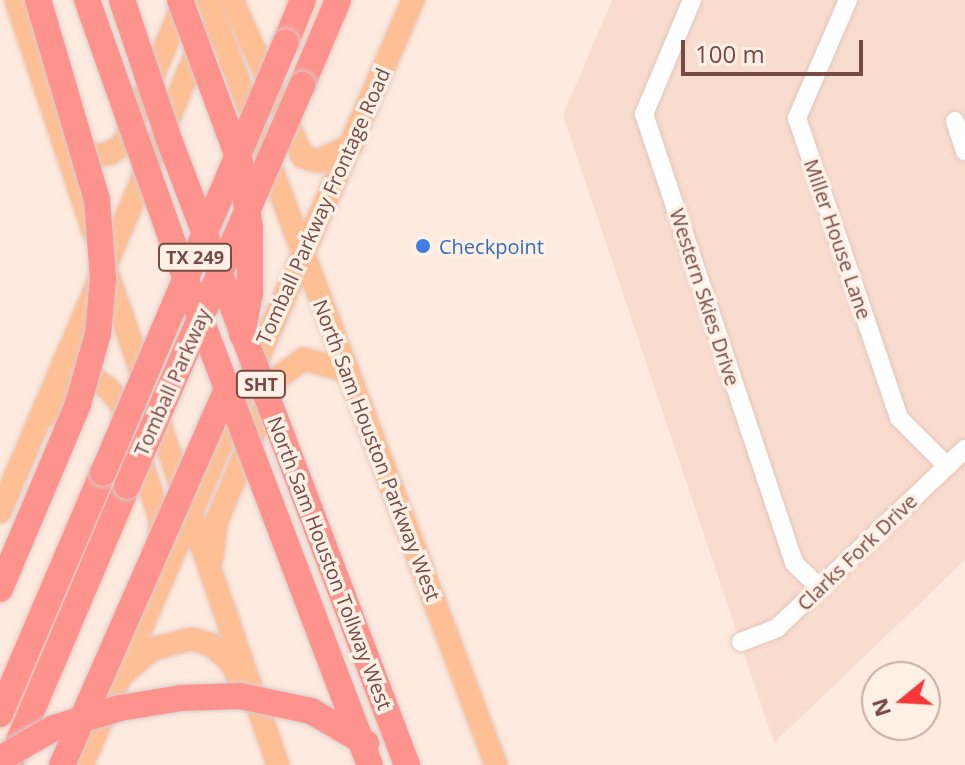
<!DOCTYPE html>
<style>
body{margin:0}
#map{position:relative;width:965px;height:765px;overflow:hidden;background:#feeade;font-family:"Open Sans",sans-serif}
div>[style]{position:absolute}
.residential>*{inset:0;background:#f8ddcf}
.roads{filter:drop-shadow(0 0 2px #e5c6bc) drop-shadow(0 0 2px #e5c6bc)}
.minor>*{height:18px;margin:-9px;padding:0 9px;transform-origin:9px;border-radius:9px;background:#fff}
.major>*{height:22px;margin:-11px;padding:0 11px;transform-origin:11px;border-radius:11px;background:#ffbf94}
.highway>*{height:26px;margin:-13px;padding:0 13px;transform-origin:13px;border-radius:13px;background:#fe938e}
.bridges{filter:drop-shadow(0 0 2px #d9cdcb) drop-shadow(0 0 2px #d9cdcb)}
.highway-bridge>*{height:26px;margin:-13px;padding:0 13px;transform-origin:13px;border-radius:13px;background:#fe938e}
.dots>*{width:22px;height:22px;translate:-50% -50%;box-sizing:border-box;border:4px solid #fff0e6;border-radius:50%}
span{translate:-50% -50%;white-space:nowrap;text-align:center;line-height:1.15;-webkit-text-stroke:7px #fff0e6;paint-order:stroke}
.shield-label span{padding:2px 6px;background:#fff0e6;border:2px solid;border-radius:6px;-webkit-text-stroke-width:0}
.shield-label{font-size:18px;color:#764b44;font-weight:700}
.street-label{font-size:20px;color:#764b44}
.shop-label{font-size:20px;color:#366cbe}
.left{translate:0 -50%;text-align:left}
.north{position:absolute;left:861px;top:661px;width:80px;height:80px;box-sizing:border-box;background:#fff0e6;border:2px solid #c8aea5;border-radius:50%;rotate:252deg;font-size:22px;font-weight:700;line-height:32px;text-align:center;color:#764b44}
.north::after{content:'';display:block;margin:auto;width:28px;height:36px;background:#f43737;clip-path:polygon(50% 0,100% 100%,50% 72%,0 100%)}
.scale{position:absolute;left:681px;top:40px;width:182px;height:36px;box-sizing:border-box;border:4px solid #764b44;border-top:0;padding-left:10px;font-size:24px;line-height:28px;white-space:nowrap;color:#764b44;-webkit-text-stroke:6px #fff0e6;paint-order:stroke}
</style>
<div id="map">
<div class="residential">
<i style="clip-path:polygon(612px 0,965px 0,965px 560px,774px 743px,563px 115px)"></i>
</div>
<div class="roads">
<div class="minor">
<i style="left:692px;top:0;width:124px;rotate:112.8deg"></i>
<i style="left:644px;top:114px;width:473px;rotate:71.5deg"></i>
<i style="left:794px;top:563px;width:36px;rotate:44deg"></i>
<i style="left:848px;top:0;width:129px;rotate:113.4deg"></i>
<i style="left:797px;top:118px;width:317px;rotate:71.2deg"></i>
<i style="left:899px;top:418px;width:68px;rotate:45deg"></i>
<i style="left:955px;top:121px;width:32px;rotate:72deg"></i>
<i style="left:741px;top:642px;width:39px;rotate:-21deg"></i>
<i style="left:777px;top:628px;width:260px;rotate:-43.6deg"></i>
</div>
<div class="major">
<i style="left:16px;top:0;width:243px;rotate:71.5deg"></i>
<i style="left:208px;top:0;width:817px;rotate:69.37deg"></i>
<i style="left:232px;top:0;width:172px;rotate:65.7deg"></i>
<i style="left:303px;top:157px;width:16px;rotate:15deg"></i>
<i style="left:318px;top:161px;width:38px;rotate:-25deg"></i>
<i style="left:72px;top:148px;width:20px;rotate:24deg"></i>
<i style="left:90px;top:156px;width:21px;rotate:-8deg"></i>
<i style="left:111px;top:153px;width:18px;rotate:-38deg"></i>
<i style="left:125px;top:142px;width:154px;rotate:-67.1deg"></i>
<i style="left:105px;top:267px;width:527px;rotate:70.84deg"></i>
<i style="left:49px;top:414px;width:47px;rotate:-45.9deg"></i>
<i style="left:82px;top:380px;width:12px;rotate:-5deg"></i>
<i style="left:94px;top:379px;width:17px;rotate:33deg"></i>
<i style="left:108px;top:388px;width:22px;rotate:51deg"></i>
<i style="left:122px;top:405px;width:119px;rotate:71.4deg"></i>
<i style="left:160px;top:518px;width:24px;rotate:90deg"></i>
<i style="left:0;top:512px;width:516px;rotate:-66.82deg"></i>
<i style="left:212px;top:558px;width:35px;rotate:-83deg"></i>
<i style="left:216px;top:523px;width:157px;rotate:-67.2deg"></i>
<i style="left:277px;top:378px;width:33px;rotate:-35deg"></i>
<i style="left:304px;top:359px;width:45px;rotate:15.6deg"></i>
<i style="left:125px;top:672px;width:35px;rotate:-40deg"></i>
<i style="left:152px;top:649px;width:40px;rotate:-14.4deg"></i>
<i style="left:191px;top:639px;width:20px;rotate:15deg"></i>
<i style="left:210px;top:644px;width:25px;rotate:40deg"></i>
<i style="left:229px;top:660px;width:21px;rotate:61deg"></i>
<i style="left:82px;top:765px;width:834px;rotate:-66.6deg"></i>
</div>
<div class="highway">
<i style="left:286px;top:42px;width:45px;rotate:-68deg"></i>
<i style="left:302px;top:85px;width:92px;rotate:-67deg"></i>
<i style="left:0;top:714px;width:262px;rotate:-66.9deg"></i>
<i style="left:10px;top:762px;width:300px;rotate:-67deg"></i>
</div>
</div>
<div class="bridges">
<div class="highway-bridge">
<i style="left:87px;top:0;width:317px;rotate:70.5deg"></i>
<i style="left:193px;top:299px;width:498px;rotate:69.2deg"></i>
<i style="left:122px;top:0;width:145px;rotate:71.4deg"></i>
<i style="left:168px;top:137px;width:672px;rotate:69.16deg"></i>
<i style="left:180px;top:0;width:173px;rotate:69.7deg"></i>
<i style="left:240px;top:162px;width:67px;rotate:81.4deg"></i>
<i style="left:250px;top:228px;width:65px;rotate:90deg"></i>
<i style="left:250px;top:293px;width:42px;rotate:101deg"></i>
<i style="left:103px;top:473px;width:468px;rotate:-67deg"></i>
<i style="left:127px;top:486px;width:438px;rotate:-66.4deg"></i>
<i style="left:0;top:589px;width:201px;rotate:-67.1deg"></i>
<i style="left:78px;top:404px;width:73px;rotate:-74.1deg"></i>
<i style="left:98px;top:334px;width:55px;rotate:-84.8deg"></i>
<i style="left:103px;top:279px;width:79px;rotate:-94.3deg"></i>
<i style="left:97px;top:200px;width:209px;rotate:-106.4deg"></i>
<i style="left:0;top:759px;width:62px;rotate:-29.9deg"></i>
<i style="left:54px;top:728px;width:69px;rotate:-16.9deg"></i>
<i style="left:120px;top:708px;width:62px;rotate:-9.3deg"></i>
<i style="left:181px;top:698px;width:59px;rotate:-1.9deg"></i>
<i style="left:240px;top:696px;width:73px;rotate:11.9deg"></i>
<i style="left:311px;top:711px;width:64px;rotate:30.2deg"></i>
<i style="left:62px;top:765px;width:416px;rotate:-66.3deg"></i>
</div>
</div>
<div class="dots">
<i style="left:423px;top:246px;background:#3f7fe0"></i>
</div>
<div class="shield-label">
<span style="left:195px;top:257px">TX 249</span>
<span style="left:261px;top:384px">SHT</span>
</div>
<div class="street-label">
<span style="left:323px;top:206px;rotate:-66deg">Tomball Parkway Frontage Road</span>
<span style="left:838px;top:239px;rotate:71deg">Miller House Lane</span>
<span style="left:705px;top:297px;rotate:72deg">Western Skies Drive</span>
<span style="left:172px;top:382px;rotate:-66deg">Tomball Parkway</span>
<span style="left:377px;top:450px;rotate:69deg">North Sam Houston Parkway West</span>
<span style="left:857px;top:552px;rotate:-44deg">Clarks Fork Drive</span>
<span style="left:330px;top:563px;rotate:69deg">North Sam Houston Tollway West</span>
</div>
<div class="shop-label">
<span class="left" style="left:439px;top:246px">Checkpoint</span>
</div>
<div class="north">N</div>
<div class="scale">100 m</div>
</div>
